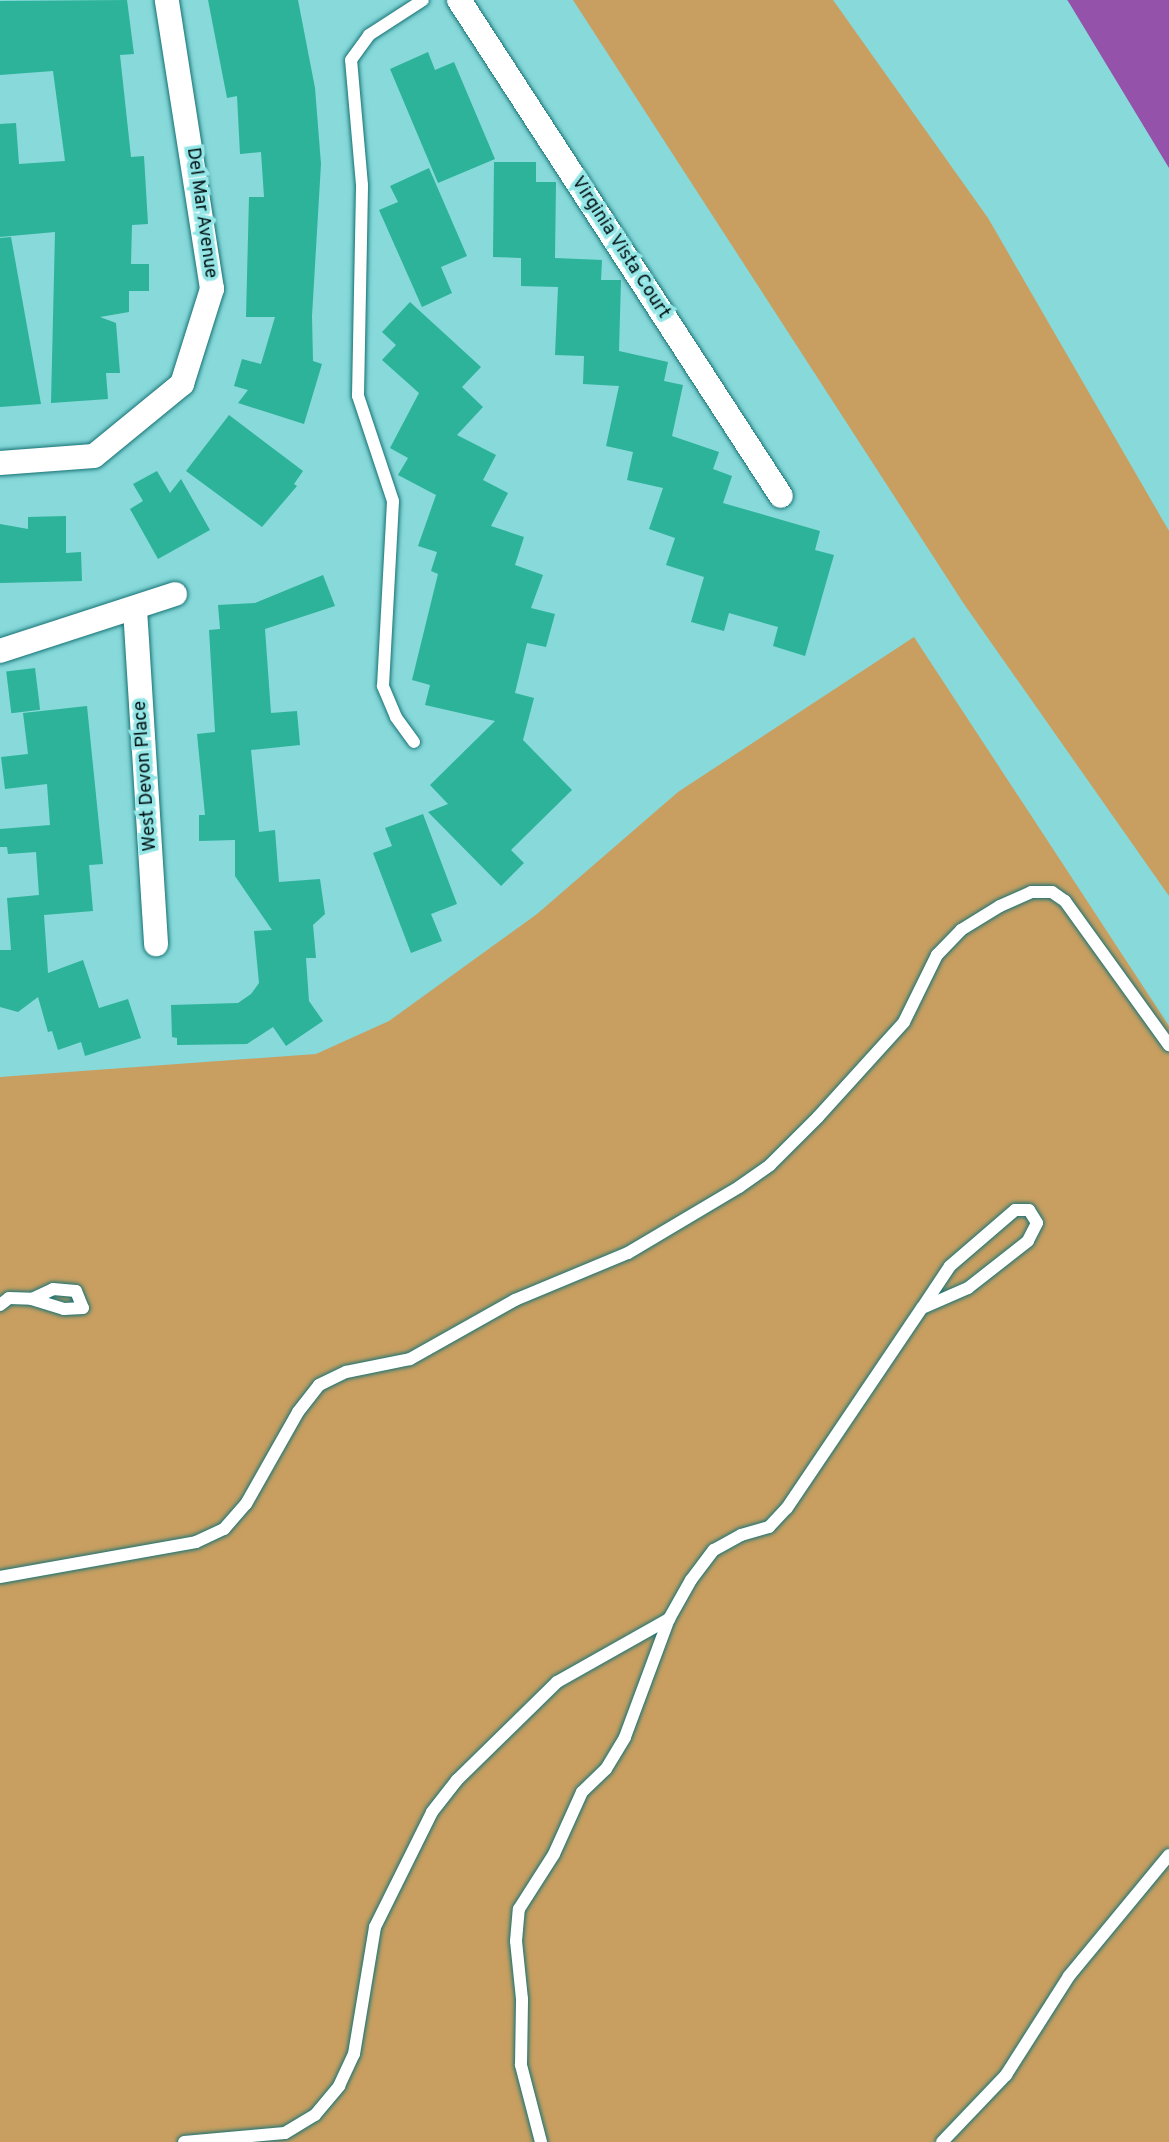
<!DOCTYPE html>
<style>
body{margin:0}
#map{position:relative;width:1169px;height:2142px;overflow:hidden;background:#87d9da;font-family:Overpass,sans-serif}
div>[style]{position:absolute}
.green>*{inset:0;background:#c89f61}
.water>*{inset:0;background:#9452aa}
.building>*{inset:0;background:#2cb39a;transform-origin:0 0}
.roads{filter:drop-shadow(0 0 2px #167274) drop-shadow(0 0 2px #167274)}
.lane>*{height:12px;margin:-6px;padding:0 6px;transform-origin:6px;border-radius:6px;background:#fff}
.street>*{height:24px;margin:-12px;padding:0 12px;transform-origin:12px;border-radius:12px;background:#fff}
span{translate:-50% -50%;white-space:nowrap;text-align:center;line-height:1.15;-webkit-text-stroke:7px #94e6e7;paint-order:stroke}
.street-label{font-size:19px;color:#000f10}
</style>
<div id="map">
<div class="green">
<i style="clip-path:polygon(573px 0,833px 0,988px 218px,1169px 531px,1169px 896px,964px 604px)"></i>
<i style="clip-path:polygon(914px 637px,1169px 1026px,1169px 2142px,0 2142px,0 1077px,316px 1054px,389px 1021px,537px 914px,678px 792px)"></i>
</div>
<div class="water">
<i style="clip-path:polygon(1067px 0,1169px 0,1169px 168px,1068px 1px)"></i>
</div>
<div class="building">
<i style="clip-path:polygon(127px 0,134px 54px,120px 55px,131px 157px,144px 156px,148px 224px,132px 225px,131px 264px,149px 264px,149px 291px,129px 291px,129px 312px,100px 317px,116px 323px,120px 373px,106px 373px,108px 399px,51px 403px,55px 232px,0 237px,0 124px,16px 123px,19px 164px,65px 161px,53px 71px,0 75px,0 1px)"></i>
<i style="clip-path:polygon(208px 0,298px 0,315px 88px,321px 164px,312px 316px,313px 361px,322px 364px,304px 424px,238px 403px,248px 390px,234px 386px,242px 359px,261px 364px,275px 317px,246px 317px,249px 197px,264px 197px,261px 152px,240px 154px,237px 96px,227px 98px)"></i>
<i style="clip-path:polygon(428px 52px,435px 70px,454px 62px,495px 159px,438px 183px,390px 69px)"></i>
<i style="clip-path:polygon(494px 162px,536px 162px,536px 182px,556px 182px,555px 258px,602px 260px,601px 280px,621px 280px,619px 351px,668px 362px,664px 381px,683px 385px,672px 436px,719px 452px,713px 469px,732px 476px,723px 503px,820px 531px,815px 550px,834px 555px,805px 656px,773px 646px,778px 627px,729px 613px,724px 631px,691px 622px,704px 577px,666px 565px,675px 538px,649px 529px,663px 488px,627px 480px,633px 452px,606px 446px,619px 386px,583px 384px,584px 356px,555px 355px,558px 287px,521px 286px,521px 258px,493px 257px)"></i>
<i style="clip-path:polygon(429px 168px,467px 256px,441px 267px,452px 293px,422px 307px,379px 210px,398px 202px,390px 186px)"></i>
<i style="clip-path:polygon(11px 237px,41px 404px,0 407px,0 238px)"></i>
<i style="clip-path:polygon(410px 302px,481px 367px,462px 387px,483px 407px,457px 435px,496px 455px,483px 480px,508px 493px,491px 526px,524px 537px,515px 565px,543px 575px,531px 608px,555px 614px,546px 647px,527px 643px,515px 693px,534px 698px,523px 740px,572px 790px,511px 850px,524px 863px,501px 886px,428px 812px,448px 804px,430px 785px,495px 721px,425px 705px,430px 685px,412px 680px,438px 574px,431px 571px,437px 552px,418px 546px,436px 495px,398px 475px,408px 458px,390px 448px,419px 393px,382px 360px,396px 345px,382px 332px)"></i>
<i style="clip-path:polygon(229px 415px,303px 471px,294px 484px,297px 486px,262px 527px,186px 471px)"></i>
<i style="clip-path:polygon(157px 471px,170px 493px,181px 479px,210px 530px,158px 559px,130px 509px,143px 501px,133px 484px)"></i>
<i style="clip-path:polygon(66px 516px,66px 553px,81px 552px,82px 581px,0 583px,0 524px,28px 529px,28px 517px)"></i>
<i style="clip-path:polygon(323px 575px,335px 606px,265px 629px,271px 713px,297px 711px,300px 745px,251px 750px,259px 832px,275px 830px,279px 882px,320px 879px,325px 914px,313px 925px,316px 958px,306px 958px,309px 1001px,323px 1021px,286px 1046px,273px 1027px,247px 1044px,177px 1045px,177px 1038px,172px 1037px,171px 1005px,238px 1003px,251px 994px,259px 983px,254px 931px,272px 930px,235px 876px,235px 840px,199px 841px,199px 815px,205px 815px,197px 734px,215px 732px,209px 630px,220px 629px,218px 605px,255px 603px)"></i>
<i style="left:35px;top:668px;width:42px;height:29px;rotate:83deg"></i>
<i style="clip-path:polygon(87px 706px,103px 864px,89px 865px,93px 911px,44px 915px,48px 973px,83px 960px,99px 1008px,128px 999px,141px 1038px,85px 1056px,81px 1042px,58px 1050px,52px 1031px,48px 1032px,38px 997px,18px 1012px,0 1007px,0 950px,11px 950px,7px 898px,39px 895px,36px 852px,8px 854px,7px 847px,0 847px,0 829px,50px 825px,47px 784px,5px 789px,1px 757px,28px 754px,23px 713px)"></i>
<i style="clip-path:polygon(423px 814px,457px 904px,431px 914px,442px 941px,411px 953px,373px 853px,392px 846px,385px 828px)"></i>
</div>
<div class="roads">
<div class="lane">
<i style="left:414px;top:742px;width:31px;rotate:-126deg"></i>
<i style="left:396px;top:717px;width:34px;rotate:-113deg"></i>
<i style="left:383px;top:686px;width:185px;rotate:-86.9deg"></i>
<i style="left:393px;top:501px;width:111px;rotate:-108.4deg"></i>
<i style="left:358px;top:396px;width:211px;rotate:-88.9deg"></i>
<i style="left:362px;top:185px;width:125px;rotate:-95deg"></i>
<i style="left:351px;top:60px;width:31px;rotate:-54deg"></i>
<i style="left:369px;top:35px;width:64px;rotate:-32.9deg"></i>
<i style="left:1015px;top:1210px;width:14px"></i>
<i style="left:1029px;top:1210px;width:15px;rotate:58deg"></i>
<i style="left:1037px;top:1223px;width:20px;rotate:117deg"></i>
<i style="left:1028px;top:1241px;width:76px;rotate:141.9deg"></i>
<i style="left:968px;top:1288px;width:50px;rotate:156.5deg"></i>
<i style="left:922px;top:1308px;width:50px;rotate:-56.3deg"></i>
<i style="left:950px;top:1266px;width:86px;rotate:-40.7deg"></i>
<i style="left:53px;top:1289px;width:23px;rotate:5deg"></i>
<i style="left:76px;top:1291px;width:18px;rotate:68deg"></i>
<i style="left:83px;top:1308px;width:19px;rotate:177deg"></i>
<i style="left:64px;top:1309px;width:34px;rotate:-163deg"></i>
<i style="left:32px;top:1299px;width:23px;rotate:-25deg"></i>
<i style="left:0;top:1305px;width:11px;rotate:-38deg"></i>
<i style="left:9px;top:1298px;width:23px;rotate:2deg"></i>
<i style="left:0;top:1577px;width:199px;rotate:-10.1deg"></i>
<i style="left:196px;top:1542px;width:31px;rotate:-25deg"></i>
<i style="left:224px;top:1529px;width:33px;rotate:-49deg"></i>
<i style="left:246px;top:1504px;width:106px;rotate:-60.5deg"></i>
<i style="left:298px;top:1412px;width:34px;rotate:-52deg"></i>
<i style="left:319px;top:1385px;width:30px;rotate:-26deg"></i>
<i style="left:346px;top:1372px;width:65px;rotate:-11.5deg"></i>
<i style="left:410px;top:1359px;width:120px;rotate:-29.3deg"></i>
<i style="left:515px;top:1300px;width:122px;rotate:-22.6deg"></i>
<i style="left:628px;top:1253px;width:129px;rotate:-30.7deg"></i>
<i style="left:739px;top:1187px;width:38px;rotate:-35deg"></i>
<i style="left:770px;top:1165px;width:68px;rotate:-45deg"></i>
<i style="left:818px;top:1117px;width:128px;rotate:-47.8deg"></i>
<i style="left:904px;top:1022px;width:75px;rotate:-63.8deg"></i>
<i style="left:937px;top:955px;width:35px;rotate:-46deg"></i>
<i style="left:961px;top:930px;width:46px;rotate:-31.6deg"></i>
<i style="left:1000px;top:906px;width:34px;rotate:-24deg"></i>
<i style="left:1031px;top:892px;width:21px"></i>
<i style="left:1052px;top:892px;width:16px;rotate:35deg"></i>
<i style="left:1065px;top:901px;width:178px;rotate:54.2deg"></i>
<i style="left:184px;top:2142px;width:101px;rotate:-5.1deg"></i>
<i style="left:285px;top:2133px;width:35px;rotate:-31deg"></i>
<i style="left:315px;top:2115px;width:38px;rotate:-50deg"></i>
<i style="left:339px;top:2086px;width:35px;rotate:-65deg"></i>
<i style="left:354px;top:2054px;width:129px;rotate:-80.6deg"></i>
<i style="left:375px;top:1927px;width:128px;rotate:-63.6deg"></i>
<i style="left:432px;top:1812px;width:41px;rotate:-52deg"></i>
<i style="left:457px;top:1780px;width:140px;rotate:-44.4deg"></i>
<i style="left:557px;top:1682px;width:129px;rotate:-29.4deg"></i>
<i style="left:541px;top:2142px;width:80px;rotate:-104.6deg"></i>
<i style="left:521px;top:2065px;width:66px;rotate:-89.1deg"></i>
<i style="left:522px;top:1999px;width:58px;rotate:-95.9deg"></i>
<i style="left:516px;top:1941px;width:32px;rotate:-85deg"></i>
<i style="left:519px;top:1909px;width:65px;rotate:-57.5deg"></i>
<i style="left:554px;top:1854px;width:68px;rotate:-65.7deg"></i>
<i style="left:582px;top:1792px;width:33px;rotate:-44deg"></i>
<i style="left:606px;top:1769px;width:37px;rotate:-59deg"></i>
<i style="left:625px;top:1737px;width:126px;rotate:-69.6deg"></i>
<i style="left:669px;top:1619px;width:45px;rotate:-60.6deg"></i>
<i style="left:691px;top:1580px;width:38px;rotate:-53deg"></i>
<i style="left:714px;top:1550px;width:31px;rotate:-29deg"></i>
<i style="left:741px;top:1535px;width:29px;rotate:-16deg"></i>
<i style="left:769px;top:1527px;width:26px;rotate:-47deg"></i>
<i style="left:787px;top:1508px;width:241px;rotate:-56deg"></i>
<i style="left:942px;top:2142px;width:93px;rotate:-46.3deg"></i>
<i style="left:1006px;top:2075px;width:117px;rotate:-57.5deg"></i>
<i style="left:1069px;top:1976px;width:157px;rotate:-50.4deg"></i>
</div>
<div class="street">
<i style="left:459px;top:0;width:591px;rotate:57.01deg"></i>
<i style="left:0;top:463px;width:94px;rotate:-4.3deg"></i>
<i style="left:94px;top:456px;width:114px;rotate:-39.3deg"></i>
<i style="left:182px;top:384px;width:100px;rotate:-72.5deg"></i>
<i style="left:212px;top:289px;width:292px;rotate:-98.9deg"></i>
<i style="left:135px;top:609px;width:336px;rotate:86.4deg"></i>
<i style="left:0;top:651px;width:184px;rotate:-18deg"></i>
</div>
</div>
<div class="street-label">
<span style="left:201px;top:213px;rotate:82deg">Del Mar Avenue</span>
<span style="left:620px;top:248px;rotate:57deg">Virginia Vista Court</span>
<span style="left:146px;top:776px;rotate:-94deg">West Devon Place</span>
</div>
</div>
